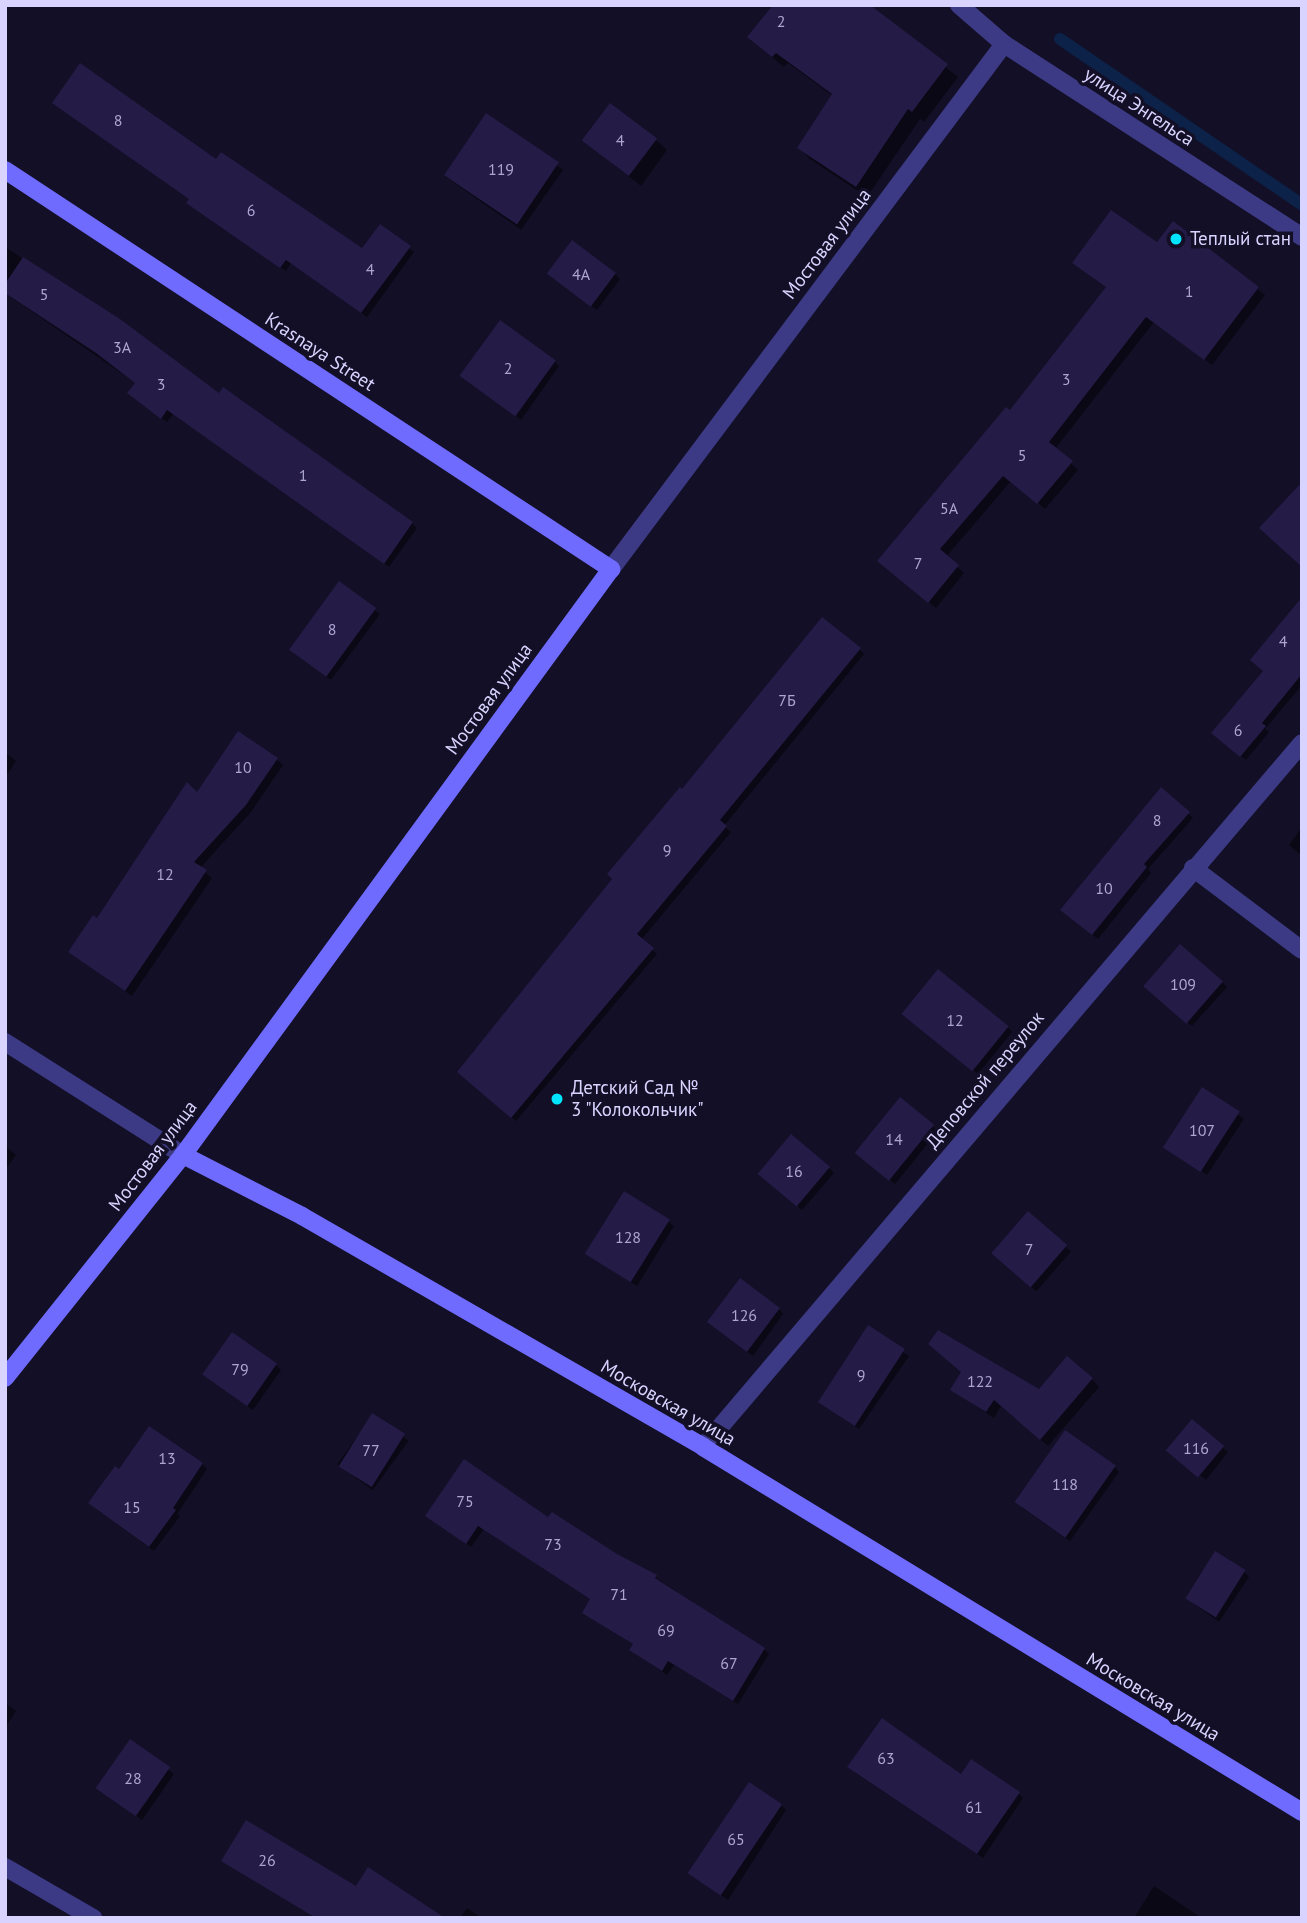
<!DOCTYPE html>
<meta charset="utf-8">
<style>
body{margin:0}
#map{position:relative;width:1307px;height:1923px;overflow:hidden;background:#130f26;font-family:"PT Sans",sans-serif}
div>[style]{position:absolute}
.shadow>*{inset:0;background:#0007;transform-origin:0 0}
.stream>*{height:12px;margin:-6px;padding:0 6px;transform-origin:6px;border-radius:6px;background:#0c2248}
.building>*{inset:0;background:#241b47;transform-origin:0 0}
.street>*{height:18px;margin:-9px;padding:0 9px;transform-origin:9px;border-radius:9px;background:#3d3a85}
.secondary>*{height:18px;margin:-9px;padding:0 9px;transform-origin:9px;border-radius:9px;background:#6f6bff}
.dots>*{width:19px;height:19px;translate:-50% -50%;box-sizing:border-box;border:4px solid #130f26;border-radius:50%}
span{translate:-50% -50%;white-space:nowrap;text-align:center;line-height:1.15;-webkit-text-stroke:7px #130f26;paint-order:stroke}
.number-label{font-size:16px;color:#aca6d1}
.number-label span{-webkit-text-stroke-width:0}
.street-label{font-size:19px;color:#d9d4ff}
.poi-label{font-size:19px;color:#d9d4ff}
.left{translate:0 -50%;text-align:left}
.frame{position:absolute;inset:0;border:7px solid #d9d4ff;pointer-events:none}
</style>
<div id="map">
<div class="shadow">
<i style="clip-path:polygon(871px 8px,958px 77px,924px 122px,920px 119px,867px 197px,810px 159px,799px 148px,833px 96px,788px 63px,784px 67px,761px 48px)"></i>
<i style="clip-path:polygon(54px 103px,217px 161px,362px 251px,409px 248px,414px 252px,367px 317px,291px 263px,286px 271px,193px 207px,190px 199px)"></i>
<i style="left:486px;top:116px;width:94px;height:73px;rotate:35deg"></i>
<i style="clip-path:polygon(656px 140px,667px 150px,641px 186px,584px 141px)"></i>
<i style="clip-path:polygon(1174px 224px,1265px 295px,1212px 365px,1154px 322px,1055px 449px,1078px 470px,1045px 509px,1011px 481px,946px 557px,964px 573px,936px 608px,886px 568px,1011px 413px)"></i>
<i style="clip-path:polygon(5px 247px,119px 320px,220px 395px,224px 390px,412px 523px,417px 528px,389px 567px,173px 414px,167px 422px,134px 398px,137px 384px,5px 293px)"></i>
<i style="clip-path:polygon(615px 274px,620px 279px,597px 310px,554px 279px)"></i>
<i style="clip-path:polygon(554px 361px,559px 366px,521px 420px,462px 376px)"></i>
<i style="clip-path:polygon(339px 583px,380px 614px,331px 680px,295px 654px)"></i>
<i style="clip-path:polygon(1302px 625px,1302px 685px,1265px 729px,1269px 732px,1246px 760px,1218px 738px)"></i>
<i style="clip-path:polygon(859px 649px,864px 654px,724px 826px,731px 832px,641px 940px,657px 954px,516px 1121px,464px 1077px,682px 791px)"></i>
<i style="clip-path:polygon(5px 752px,16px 761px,5px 778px)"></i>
<i style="clip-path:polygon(276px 759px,283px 765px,251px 812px,200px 868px,212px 878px,132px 996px,70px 952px,198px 794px)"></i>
<i style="clip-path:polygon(1162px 789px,1193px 818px,1148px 869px,1151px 873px,1098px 939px,1067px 914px)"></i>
<i style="clip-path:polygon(1302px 827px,1302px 856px,1289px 845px)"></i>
<i style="clip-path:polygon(1222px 982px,1227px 987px,1192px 1026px,1151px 992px)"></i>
<i style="clip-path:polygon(909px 1018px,1008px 1027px,1012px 1032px,978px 1074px)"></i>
<i style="clip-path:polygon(1202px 1090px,1244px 1119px,1207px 1175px,1171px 1151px)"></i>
<i style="clip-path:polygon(900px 1099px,938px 1131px,895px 1184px,861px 1157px)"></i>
<i style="clip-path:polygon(5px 1146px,16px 1155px,5px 1170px)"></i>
<i style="clip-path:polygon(829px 1168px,834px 1173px,802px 1210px,765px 1179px)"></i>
<i style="left:1028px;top:1214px;width:57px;height:53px;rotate:41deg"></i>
<i style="clip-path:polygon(669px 1222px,674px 1226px,637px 1286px,592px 1258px)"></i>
<i style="clip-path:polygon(779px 1309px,783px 1314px,753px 1356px,715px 1328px)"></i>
<i style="clip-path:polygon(868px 1327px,909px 1356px,859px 1429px,823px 1405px)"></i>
<i style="clip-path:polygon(276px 1365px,281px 1370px,253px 1410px,209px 1379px)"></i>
<i style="clip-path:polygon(1092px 1379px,1099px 1387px,1048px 1446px,1001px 1406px,994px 1418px,952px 1390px,1039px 1391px)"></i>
<i style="left:373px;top:1415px;width:44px;height:61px;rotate:36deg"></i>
<i style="clip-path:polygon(1192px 1422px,1228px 1452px,1206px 1480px,1174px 1455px)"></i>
<i style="clip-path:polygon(202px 1464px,207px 1469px,177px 1514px,180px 1516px,154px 1551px,95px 1508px,120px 1471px)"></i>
<i style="clip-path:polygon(1115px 1467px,1119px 1472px,1070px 1541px,1021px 1507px)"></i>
<i style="clip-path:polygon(548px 1519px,655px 1577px,764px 1649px,769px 1654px,738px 1704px,674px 1665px,667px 1675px,636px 1654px,634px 1645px,584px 1613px,592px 1600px,484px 1529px,471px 1547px,432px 1520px)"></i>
<i style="clip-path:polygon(1244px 1572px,1249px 1577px,1219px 1622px,1186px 1598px)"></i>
<i style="clip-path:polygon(5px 1703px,16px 1711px,5px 1728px)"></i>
<i style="clip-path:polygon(130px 1741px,174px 1774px,142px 1820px,103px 1792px)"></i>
<i style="clip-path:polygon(854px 1772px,961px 1777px,1018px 1793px,1023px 1798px,983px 1858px)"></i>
<i style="clip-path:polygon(781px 1805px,786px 1810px,728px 1900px,692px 1875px)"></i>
<i style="clip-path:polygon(1154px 1886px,1197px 1915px,1200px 1918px,1134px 1918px)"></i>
<i style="clip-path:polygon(467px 1908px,481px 1918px,460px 1918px)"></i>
</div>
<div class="stream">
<i style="left:1060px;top:39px;width:293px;rotate:34.4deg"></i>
</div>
<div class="building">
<i style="clip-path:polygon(773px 5px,870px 5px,948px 64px,912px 112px,908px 109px,856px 187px,797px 148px,832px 94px,776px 53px,772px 57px,747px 37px)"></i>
<i style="clip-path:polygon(80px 63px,216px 159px,221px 152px,362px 248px,380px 224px,411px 246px,361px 313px,286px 260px,280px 268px,186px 203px,189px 199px,52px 103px)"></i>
<i style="left:610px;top:103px;width:59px;height:47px;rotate:37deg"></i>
<i style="left:486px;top:113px;width:88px;height:75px;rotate:34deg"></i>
<i style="clip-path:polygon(1111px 210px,1157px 242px,1173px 221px,1259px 287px,1204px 360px,1146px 317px,1049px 442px,1073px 461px,1037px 504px,1003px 476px,940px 549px,959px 565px,928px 603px,877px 561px,1006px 407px,1010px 410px,1106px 287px,1072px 263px)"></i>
<i style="left:572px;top:240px;width:55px;height:42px;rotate:37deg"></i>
<i style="clip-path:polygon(23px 257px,120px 319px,219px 393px,223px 387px,413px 522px,384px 564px,167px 410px,161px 419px,127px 393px,135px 383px,96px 353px,5px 293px,5px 284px)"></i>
<i style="left:500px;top:320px;width:69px;height:69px;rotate:36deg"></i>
<i style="clip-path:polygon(1302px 482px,1302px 567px,1259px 528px)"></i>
<i style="left:339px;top:581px;width:46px;height:85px;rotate:36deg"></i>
<i style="clip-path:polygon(1302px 597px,1302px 674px,1262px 723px,1266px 726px,1240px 757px,1211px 733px,1263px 671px,1250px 660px)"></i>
<i style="clip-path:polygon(822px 617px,861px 648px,720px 820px,727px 826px,637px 934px,654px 948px,511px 1118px,457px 1072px,612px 879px,607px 874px,680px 787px,682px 789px)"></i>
<i style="clip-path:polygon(238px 731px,278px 758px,246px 805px,194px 862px,207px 870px,125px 991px,68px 952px,93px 915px,97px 918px,187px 782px,197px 792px)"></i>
<i style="clip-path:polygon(1161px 787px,1190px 812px,1144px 864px,1147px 867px,1092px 935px,1060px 910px)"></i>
<i style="left:1180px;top:944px;width:57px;height:56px;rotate:41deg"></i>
<i style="left:938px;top:969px;width:91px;height:58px;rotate:39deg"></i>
<i style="left:1202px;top:1087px;width:45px;height:72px;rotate:33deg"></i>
<i style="left:900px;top:1097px;width:44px;height:72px;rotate:39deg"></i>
<i style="left:791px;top:1134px;width:51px;height:52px;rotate:40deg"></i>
<i style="left:624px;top:1191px;width:54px;height:74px;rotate:32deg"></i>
<i style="left:1028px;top:1211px;width:52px;height:56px;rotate:41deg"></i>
<i style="left:740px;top:1278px;width:50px;height:55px;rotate:37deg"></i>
<i style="left:868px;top:1325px;width:44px;height:92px;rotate:33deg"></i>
<i style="clip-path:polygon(938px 1330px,1039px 1389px,1067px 1356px,1093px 1378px,1040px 1440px,994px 1400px,986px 1412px,950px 1390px,961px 1372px,928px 1344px)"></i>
<i style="left:232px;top:1332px;width:55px;height:52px;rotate:35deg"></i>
<i style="left:372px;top:1413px;width:39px;height:63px;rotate:32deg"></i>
<i style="left:1192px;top:1419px;width:42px;height:41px;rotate:40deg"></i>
<i style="clip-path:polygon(149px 1426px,203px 1463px,173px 1508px,176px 1510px,149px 1547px,88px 1503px,115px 1466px,119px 1469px)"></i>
<i style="left:1065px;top:1430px;width:62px;height:88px;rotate:35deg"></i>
<i style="clip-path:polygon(464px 1459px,548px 1517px,552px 1512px,617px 1554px,657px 1575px,655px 1578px,765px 1648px,733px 1701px,668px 1661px,662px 1671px,629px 1650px,633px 1644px,582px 1613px,590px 1599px,478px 1526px,466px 1544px,425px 1516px)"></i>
<i style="left:1215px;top:1551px;width:36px;height:56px;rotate:32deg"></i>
<i style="clip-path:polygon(882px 1718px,961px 1774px,971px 1759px,1020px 1792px,977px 1854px,847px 1767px)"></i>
<i style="left:130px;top:1739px;width:49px;height:60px;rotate:35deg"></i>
<i style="left:749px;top:1782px;width:40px;height:110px;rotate:34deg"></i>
<i style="clip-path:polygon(246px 1820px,356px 1886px,368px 1867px,445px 1918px,316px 1918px,221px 1861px)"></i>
</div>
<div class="street">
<i style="left:959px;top:5px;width:60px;rotate:40.9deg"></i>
<i style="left:1004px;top:44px;width:355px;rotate:32.9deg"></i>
<i style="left:611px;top:569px;width:656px;rotate:-53.18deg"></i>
<i style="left:1193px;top:868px;width:136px;rotate:37deg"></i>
<i style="left:5px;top:1042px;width:211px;rotate:32.4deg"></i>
<i style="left:703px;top:1447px;width:924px;rotate:-49.61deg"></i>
<i style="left:5px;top:1867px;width:102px;rotate:30.1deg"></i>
</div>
<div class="secondary">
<i style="left:5px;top:170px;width:726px;rotate:33.36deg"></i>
<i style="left:611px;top:569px;width:726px;rotate:126.14deg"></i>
<i style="left:183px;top:1155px;width:285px;rotate:128.6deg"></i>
<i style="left:183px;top:1155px;width:134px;rotate:27.1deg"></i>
<i style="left:302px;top:1216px;width:463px;rotate:29.9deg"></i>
<i style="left:703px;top:1447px;width:701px;rotate:31.36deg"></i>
</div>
<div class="dots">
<i style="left:1176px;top:239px;background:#00e5ff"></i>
<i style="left:557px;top:1099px;background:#00e5ff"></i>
</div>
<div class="number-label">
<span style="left:781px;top:21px">2</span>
<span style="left:118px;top:120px">8</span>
<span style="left:620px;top:140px">4</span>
<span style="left:501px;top:169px">119</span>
<span style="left:251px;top:210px">6</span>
<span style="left:370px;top:269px">4</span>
<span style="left:581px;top:274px">4А</span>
<span style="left:1189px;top:291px">1</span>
<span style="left:44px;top:294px">5</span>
<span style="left:122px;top:347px">3А</span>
<span style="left:508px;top:368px">2</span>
<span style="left:1066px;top:379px">3</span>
<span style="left:161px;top:384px">3</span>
<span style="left:1022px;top:455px">5</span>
<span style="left:303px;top:475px">1</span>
<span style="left:949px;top:508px">5А</span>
<span style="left:918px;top:563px">7</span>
<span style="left:332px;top:629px">8</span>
<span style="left:1283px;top:641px">4</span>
<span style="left:787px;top:700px">7Б</span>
<span style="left:1238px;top:730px">6</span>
<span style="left:243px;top:767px">10</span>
<span style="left:1157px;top:820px">8</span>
<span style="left:667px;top:850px">9</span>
<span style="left:165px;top:874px">12</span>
<span style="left:1104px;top:888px">10</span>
<span style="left:1183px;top:984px">109</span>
<span style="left:955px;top:1020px">12</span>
<span style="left:1202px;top:1130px">107</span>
<span style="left:894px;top:1139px">14</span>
<span style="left:794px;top:1171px">16</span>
<span style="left:628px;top:1237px">128</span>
<span style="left:1029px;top:1249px">7</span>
<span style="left:744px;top:1315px">126</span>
<span style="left:240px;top:1369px">79</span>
<span style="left:861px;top:1375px">9</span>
<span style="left:980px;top:1381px">122</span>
<span style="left:1196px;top:1448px">116</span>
<span style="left:371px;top:1450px">77</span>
<span style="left:167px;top:1458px">13</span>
<span style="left:1065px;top:1484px">118</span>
<span style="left:465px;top:1501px">75</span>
<span style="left:132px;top:1507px">15</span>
<span style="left:553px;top:1544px">73</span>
<span style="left:619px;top:1594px">71</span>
<span style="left:666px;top:1630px">69</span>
<span style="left:729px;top:1663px">67</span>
<span style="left:886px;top:1758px">63</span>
<span style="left:133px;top:1778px">28</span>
<span style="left:974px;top:1807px">61</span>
<span style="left:736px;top:1839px">65</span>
<span style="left:267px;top:1860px">26</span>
</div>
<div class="street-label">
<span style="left:1139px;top:107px;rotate:33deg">улица Энгельса</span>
<span style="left:827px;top:244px;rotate:-53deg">Мостовая улица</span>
<span style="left:320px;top:352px;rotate:33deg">Krasnaya Street</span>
<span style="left:489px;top:699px;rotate:-54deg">Мостовая улица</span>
<span style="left:985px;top:1080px;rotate:-50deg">Деповской переулок</span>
<span style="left:153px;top:1156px;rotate:-53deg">Мостовая улица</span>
<span style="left:668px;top:1403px;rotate:30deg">Московская улица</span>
<span style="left:1153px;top:1697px;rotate:31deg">Московская улица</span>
</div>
<div class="poi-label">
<span class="left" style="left:1190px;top:239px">Теплый стан</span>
<span class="left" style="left:571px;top:1099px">Детский Сад №<br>3 "Колокольчик"</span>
</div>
<div class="frame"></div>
</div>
